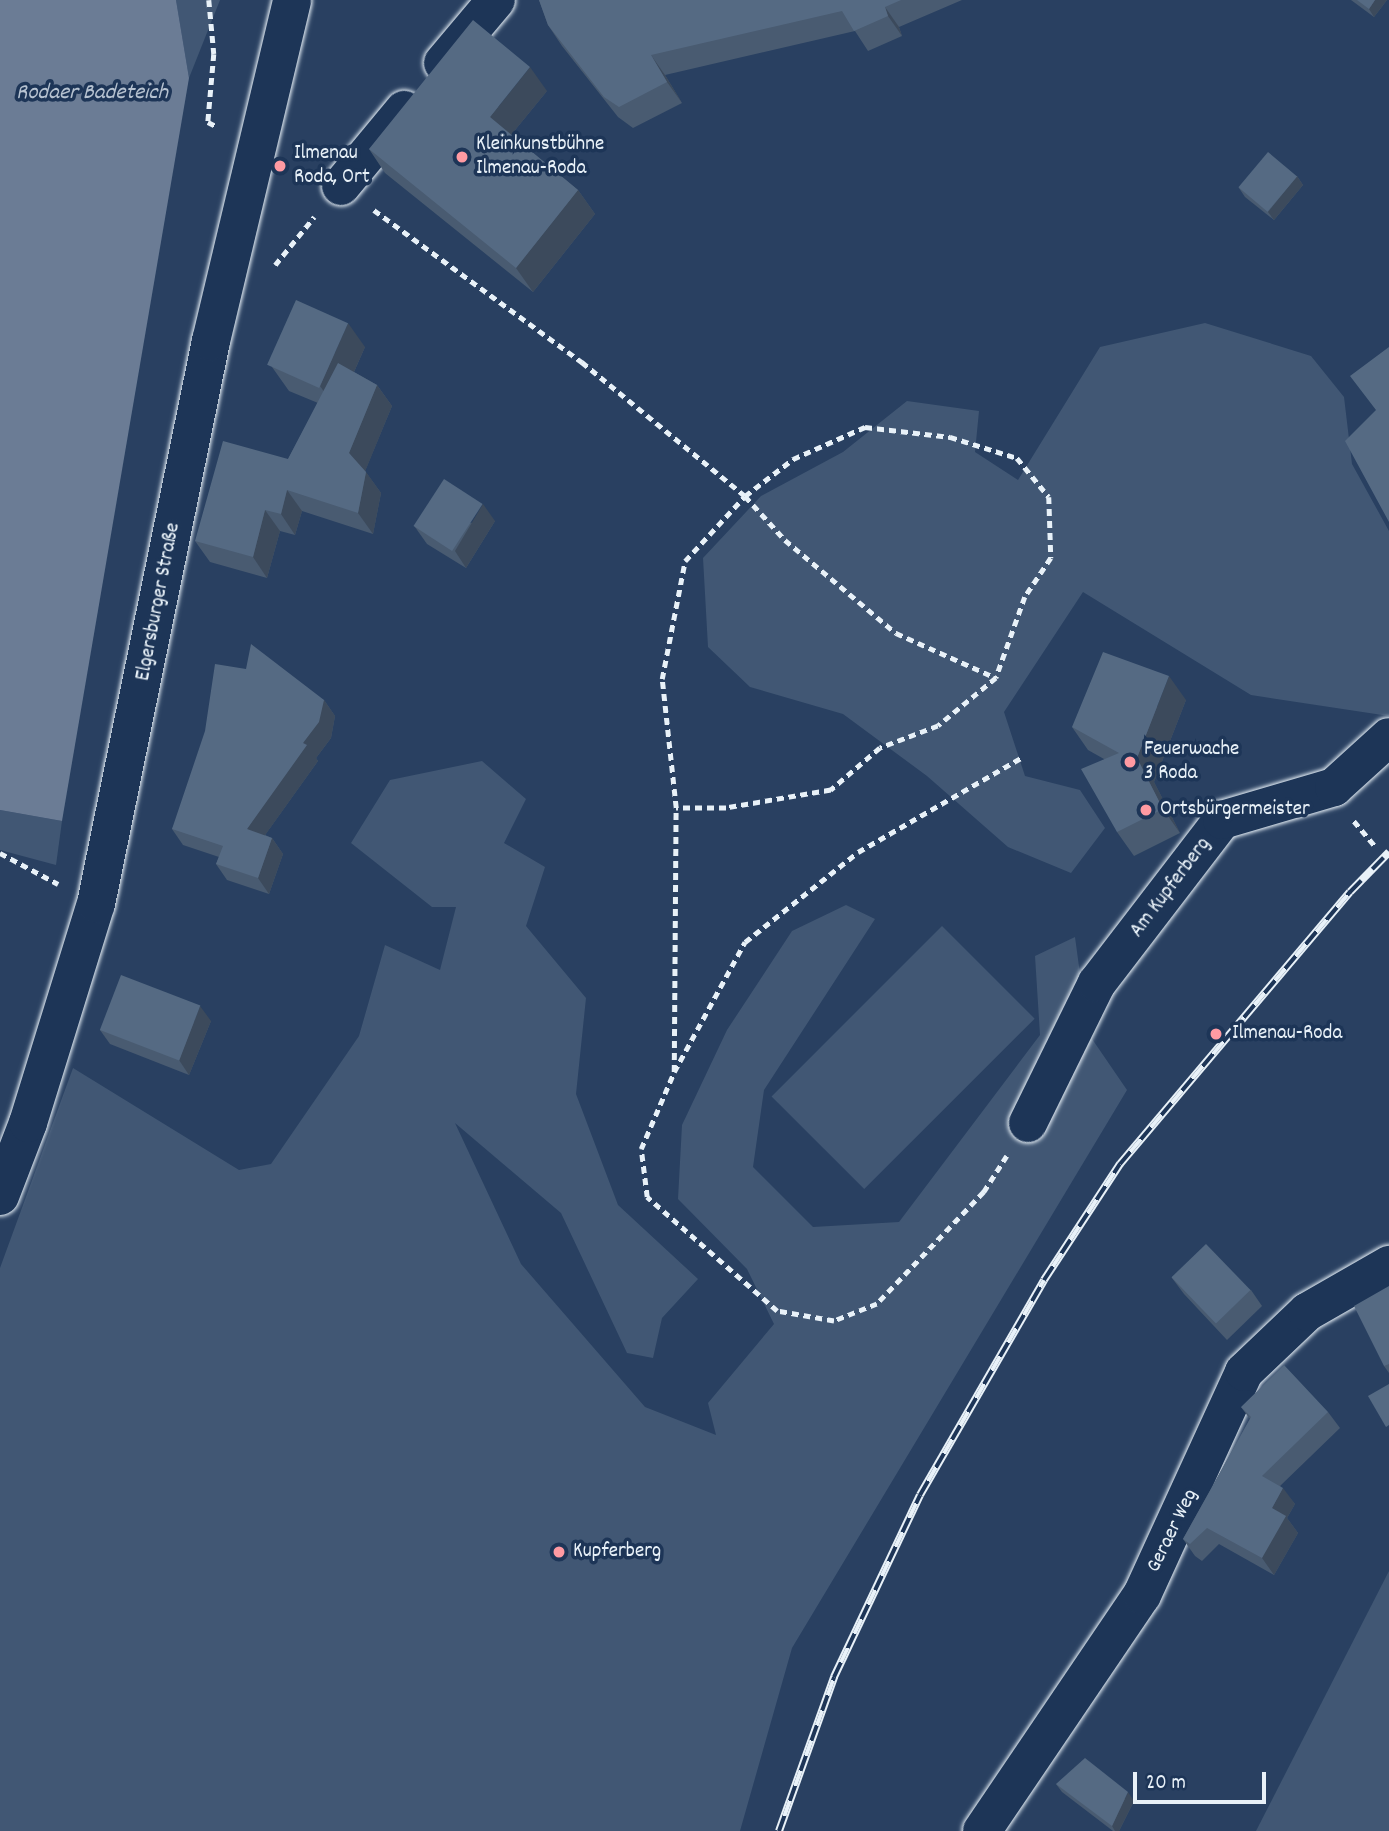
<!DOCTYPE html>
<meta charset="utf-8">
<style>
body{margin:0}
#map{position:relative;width:1389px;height:1831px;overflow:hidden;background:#294061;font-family:Dekko,sans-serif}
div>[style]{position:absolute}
.green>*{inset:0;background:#415774;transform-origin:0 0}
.water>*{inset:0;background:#6b7c95}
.path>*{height:4.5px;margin-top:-2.25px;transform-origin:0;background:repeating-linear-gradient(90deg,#e8f1f8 0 7px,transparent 0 12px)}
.roads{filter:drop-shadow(0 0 2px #e8f1f8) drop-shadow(0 0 2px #e8f1f8)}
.minor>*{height:38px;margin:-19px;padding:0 19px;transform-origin:19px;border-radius:19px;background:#1d3557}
.rail>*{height:8px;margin-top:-4px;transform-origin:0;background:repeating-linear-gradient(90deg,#1d3557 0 16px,#e8f1f8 0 32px);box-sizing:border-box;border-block:2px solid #e8f1f8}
.wall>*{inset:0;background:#495b71}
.shaded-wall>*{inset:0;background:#3c4a5c}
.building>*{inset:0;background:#556a83;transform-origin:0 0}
.dots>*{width:19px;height:19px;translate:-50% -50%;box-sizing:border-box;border:4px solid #1d3557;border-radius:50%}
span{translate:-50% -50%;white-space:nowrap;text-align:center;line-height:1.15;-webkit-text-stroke:7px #1d3557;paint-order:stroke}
.poi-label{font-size:21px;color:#e8f1f8}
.left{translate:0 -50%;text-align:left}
.street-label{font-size:21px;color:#e8f1f8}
.water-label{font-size:23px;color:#b6c2d0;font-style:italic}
.scale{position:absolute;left:1133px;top:1772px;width:133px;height:32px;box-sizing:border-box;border:4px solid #e8f1f8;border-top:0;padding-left:9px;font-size:21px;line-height:24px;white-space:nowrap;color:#e8f1f8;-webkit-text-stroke:5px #1d3557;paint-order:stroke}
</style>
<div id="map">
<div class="green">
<i style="clip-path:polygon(176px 0,220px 0,189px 78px)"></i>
<i style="clip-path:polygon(1205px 323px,1311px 356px,1344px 397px,1352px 464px,1389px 531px,1389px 716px,1251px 695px,1083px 592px,1004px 712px,1025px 776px,1080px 790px,1105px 828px,1071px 873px,1008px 847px,927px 776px,843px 714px,750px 687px,708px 647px,703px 558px,761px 496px,843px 452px,907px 401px,979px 411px,975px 452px,1018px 480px,1100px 347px)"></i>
<i style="clip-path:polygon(482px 761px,526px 799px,504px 843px,545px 867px,526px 926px,586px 998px,576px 1094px,618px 1205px,698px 1279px,662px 1318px,653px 1358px,627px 1353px,561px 1213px,455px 1123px,521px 1264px,645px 1407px,716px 1435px,708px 1403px,774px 1324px,747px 1269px,678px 1199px,682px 1125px,727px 1030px,792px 931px,846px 905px,875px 919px,764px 1090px,753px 1167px,813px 1227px,899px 1222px,1040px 1035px,1035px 956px,1075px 937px,1088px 1033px,1127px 1090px,792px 1648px,740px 1831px,0 1831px,0 1268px,73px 1068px,239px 1170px,271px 1164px,359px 1036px,385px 945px,440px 970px,456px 907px,432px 907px,351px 843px,390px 780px)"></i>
<i style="clip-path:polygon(0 810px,62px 821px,56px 865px,0 850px)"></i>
<i style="left:942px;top:926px;width:131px;height:241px;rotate:45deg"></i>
<i style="clip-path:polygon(1389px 1571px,1389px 1831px,1256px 1831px)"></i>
</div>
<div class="water">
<i style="clip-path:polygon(0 0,176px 0,189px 78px,62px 821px,0 810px)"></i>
</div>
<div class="path">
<i style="left:209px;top:0;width:54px;rotate:84.7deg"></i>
<i style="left:214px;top:54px;width:68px;rotate:95deg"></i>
<i style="left:208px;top:122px;width:11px;rotate:27deg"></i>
<i style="left:374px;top:210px;width:258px;rotate:36.2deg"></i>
<i style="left:582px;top:362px;width:211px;rotate:39.4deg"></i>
<i style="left:745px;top:496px;width:59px;rotate:47.7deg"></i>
<i style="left:785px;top:540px;width:145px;rotate:40deg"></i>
<i style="left:896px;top:633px;width:110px;rotate:24.2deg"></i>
<i style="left:275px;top:265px;width:62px;rotate:-50.9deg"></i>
<i style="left:1354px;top:821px;width:34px;rotate:50deg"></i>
<i style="left:0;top:853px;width:66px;rotate:28.1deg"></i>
<i style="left:674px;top:1072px;width:264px;rotate:-89.6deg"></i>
<i style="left:676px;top:808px;width:130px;rotate:-96.2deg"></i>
<i style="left:662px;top:679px;width:120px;rotate:-79deg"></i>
<i style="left:685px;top:561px;width:88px;rotate:-47.3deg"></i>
<i style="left:745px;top:496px;width:61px;rotate:-37.6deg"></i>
<i style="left:793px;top:459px;width:79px;rotate:-24deg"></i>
<i style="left:865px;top:427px;width:86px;rotate:6.7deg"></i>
<i style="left:950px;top:437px;width:70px;rotate:17.4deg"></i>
<i style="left:1017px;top:458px;width:50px;rotate:50.6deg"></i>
<i style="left:1049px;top:497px;width:61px;rotate:88.1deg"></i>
<i style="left:1051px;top:558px;width:47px;rotate:123.7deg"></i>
<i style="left:1025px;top:597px;width:86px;rotate:109.7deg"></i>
<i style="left:996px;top:678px;width:75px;rotate:140.4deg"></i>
<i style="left:938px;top:726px;width:62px;rotate:159.2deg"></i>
<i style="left:880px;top:748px;width:65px;rotate:139.4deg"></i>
<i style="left:831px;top:790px;width:107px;rotate:170.3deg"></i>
<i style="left:726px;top:808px;width:50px;rotate:180deg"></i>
<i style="left:1007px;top:1156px;width:43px;rotate:122.6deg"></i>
<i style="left:984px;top:1192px;width:155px;rotate:133.7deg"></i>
<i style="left:877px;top:1304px;width:46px;rotate:158.4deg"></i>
<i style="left:834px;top:1321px;width:58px;rotate:-170deg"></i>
<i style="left:777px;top:1311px;width:173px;rotate:-138.8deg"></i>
<i style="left:647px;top:1197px;width:48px;rotate:-97.1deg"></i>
<i style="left:641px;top:1149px;width:84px;rotate:-66.8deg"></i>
<i style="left:674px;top:1072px;width:148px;rotate:-61.4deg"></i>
<i style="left:745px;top:942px;width:144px;rotate:-38.5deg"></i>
<i style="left:858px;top:852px;width:188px;rotate:-30deg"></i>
</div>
<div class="roads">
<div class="minor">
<i style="left:443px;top:63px;width:82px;rotate:-49.9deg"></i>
<i style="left:341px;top:186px;width:99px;rotate:-50.3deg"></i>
<i style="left:1028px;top:1123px;width:156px;rotate:-63.8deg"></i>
<i style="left:1097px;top:983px;width:205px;rotate:-52.5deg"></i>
<i style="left:1222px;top:820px;width:117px;rotate:-16.4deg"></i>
<i style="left:1334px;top:787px;width:74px;rotate:-42.3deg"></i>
<i style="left:0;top:1196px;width:78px;rotate:-69deg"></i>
<i style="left:28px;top:1123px;width:229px;rotate:-72.8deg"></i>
<i style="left:96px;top:904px;width:575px;rotate:-78.46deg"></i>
<i style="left:211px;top:341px;width:350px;rotate:-76.6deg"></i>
<i style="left:982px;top:1831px;width:285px;rotate:-55.9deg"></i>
<i style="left:1142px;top:1595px;width:245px;rotate:-65.4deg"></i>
<i style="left:1244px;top:1372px;width:87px;rotate:-43.6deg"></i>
<i style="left:1307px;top:1312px;width:95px;rotate:-29.8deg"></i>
</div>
</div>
<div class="rail">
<i style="left:779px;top:1831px;width:164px;rotate:-70.3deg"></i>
<i style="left:834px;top:1677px;width:201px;rotate:-64.7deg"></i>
<i style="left:920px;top:1495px;width:248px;rotate:-60deg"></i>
<i style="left:1044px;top:1280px;width:139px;rotate:-56.8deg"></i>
<i style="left:1120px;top:1164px;width:356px;rotate:-49.8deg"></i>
<i style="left:1350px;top:892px;width:56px;rotate:-45.7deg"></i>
</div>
<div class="wall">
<i style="clip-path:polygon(539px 0,962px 0,899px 27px,902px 36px,868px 51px,855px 31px,665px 75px,682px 103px,633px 128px,618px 117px,562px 46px,548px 25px)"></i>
<i style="clip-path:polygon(1351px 0,1387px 0,1374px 17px)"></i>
<i style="clip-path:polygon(547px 91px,511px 135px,578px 190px,595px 214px,533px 292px,385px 173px,369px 149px)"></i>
<i style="clip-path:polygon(1297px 176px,1303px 185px,1274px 220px,1245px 197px,1239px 188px)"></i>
<i style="clip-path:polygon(365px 347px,354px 372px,377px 385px,392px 406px,365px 471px,381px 493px,373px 534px,302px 511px,295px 535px,280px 531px,267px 578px,210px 562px,195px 541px,288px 459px,318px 403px,289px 391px,272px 367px)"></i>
<i style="clip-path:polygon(495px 521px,466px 568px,427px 544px,415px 527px)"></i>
<i style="clip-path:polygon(246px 669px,324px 700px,335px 716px,331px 738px,316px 758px,318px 761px,265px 835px,272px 838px,283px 854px,269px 894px,227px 880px,216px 864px,219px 857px,183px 845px,172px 829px)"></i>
<i style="clip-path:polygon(1186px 700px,1154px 782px,1180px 833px,1134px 856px,1117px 832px,1104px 759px,1088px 750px,1072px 727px)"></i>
<i style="clip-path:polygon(211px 1021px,189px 1075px,110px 1044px,100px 1030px)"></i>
<i style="clip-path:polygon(1172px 1278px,1251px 1290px,1262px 1306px,1227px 1340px,1184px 1294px)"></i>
<i style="clip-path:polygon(1389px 1286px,1389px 1373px,1384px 1366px)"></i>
<i style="clip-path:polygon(1241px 1407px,1328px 1412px,1340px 1428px,1280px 1486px,1295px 1504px,1287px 1518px,1298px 1533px,1274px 1575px,1219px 1544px,1202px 1561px,1195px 1556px,1183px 1539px,1250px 1419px)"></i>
<i style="clip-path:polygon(1056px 1784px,1134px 1801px,1119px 1831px,1113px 1831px,1062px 1792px)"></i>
</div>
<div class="shaded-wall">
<i style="clip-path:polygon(1375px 0,1387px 0,1374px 17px,1369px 9px)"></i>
<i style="clip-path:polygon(885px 7px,899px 27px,902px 36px,888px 16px)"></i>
<i style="clip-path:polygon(651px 55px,665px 75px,682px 103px,667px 82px)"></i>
<i style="clip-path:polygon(530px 67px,547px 91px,506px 141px,490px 117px)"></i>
<i style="clip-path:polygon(1297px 176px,1303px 185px,1274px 220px,1268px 212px)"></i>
<i style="clip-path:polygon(578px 190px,595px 214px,533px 292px,516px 268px)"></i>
<i style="clip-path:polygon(348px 323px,365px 347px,337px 410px,320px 386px)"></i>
<i style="clip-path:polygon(377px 385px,392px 406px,364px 474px,349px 453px)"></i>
<i style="clip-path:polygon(366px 472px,381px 493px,373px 534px,358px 513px)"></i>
<i style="clip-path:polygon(287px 490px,302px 511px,295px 535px,281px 514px)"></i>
<i style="clip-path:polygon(483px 504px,495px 521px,466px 568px,455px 551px)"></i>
<i style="clip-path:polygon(265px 510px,280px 531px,267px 578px,253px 557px)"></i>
<i style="clip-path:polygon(1169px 676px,1186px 700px,1154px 782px,1180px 833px,1163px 809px,1137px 758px)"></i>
<i style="clip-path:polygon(324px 700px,335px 716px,331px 738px,316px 758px,318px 761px,258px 845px,247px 829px,303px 743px)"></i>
<i style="clip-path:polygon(272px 838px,283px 854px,269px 894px,258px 878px)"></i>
<i style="clip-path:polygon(200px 1006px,211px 1021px,189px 1075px,179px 1060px)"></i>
<i style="clip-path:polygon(1283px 1488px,1295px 1504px,1287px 1518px,1298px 1533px,1274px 1575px,1262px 1558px,1272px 1508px)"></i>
<i style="clip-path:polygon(1128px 1792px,1134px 1801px,1119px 1831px,1115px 1831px,1112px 1826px)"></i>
</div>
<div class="building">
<i style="clip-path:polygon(539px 0,901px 0,885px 7px,888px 16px,854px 31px,842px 11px,651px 55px,667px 82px,619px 107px,604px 97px,548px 25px)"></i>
<i style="clip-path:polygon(1357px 0,1375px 0,1369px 9px)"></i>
<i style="clip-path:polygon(473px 20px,530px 67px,490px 117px,578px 190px,516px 268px,369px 149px)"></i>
<i style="left:1268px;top:152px;width:38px;height:46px;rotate:40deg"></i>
<i style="left:296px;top:300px;width:57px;height:71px;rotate:24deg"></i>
<i style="clip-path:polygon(1389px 347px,1389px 522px,1345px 441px,1376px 410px,1350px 376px)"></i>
<i style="clip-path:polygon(338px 363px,377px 385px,349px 453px,366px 472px,358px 513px,287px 490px,281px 514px,265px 510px,253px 557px,195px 541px,223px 441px,288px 459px)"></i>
<i style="left:444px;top:479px;width:46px;height:56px;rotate:33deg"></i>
<i style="clip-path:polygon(251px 644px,324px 700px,319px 722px,303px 743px,307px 745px,247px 829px,272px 838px,258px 878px,216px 864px,223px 846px,172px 829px,205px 731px,215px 664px,246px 669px)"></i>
<i style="clip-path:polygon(1103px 652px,1169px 676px,1137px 758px,1163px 809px,1117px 832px,1081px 769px,1119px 753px,1072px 727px)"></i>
<i style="left:121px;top:975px;width:85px;height:59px;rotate:21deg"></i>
<i style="left:1206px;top:1244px;width:64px;height:48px;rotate:46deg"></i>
<i style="clip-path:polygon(1389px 1286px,1389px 1364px,1384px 1366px,1354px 1306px)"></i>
<i style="clip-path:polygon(1284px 1365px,1328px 1412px,1262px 1476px,1283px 1488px,1272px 1508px,1286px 1516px,1262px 1558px,1207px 1528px,1190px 1544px,1183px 1539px,1251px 1417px,1241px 1407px)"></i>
<i style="clip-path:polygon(1389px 1384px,1389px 1425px,1386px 1427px,1368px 1396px)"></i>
<i style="clip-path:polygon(1085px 1758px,1128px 1792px,1112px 1826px,1056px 1784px)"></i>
</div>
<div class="dots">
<i style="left:462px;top:157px;background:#ff9aa2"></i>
<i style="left:280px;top:166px;background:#ff9aa2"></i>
<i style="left:1130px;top:762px;background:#ff9aa2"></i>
<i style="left:1146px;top:810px;background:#ff9aa2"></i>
<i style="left:1216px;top:1034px;background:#ff9aa2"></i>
<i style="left:559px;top:1552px;background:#ff9aa2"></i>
</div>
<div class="poi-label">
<span class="left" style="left:476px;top:157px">Kleinkunstbühne<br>Ilmenau-Roda</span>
<span class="left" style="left:294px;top:166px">Ilmenau<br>Roda, Ort</span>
<span class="left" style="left:1144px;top:762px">Feuerwache<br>3 Roda</span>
<span class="left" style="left:1160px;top:810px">Ortsbürgermeister</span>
<span class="left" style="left:1232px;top:1034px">Ilmenau-Roda</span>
<span class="left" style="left:573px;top:1552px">Kupferberg</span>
</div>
<div class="street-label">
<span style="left:159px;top:602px;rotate:-79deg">Elgersburger Straße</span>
<span style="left:1171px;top:888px;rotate:-53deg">Am Kupferberg</span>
<span style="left:1173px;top:1531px;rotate:-64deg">Geraer Weg</span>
</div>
<div class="water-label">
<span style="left:92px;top:94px">Rodaer Badeteich</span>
</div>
<div class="scale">20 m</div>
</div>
